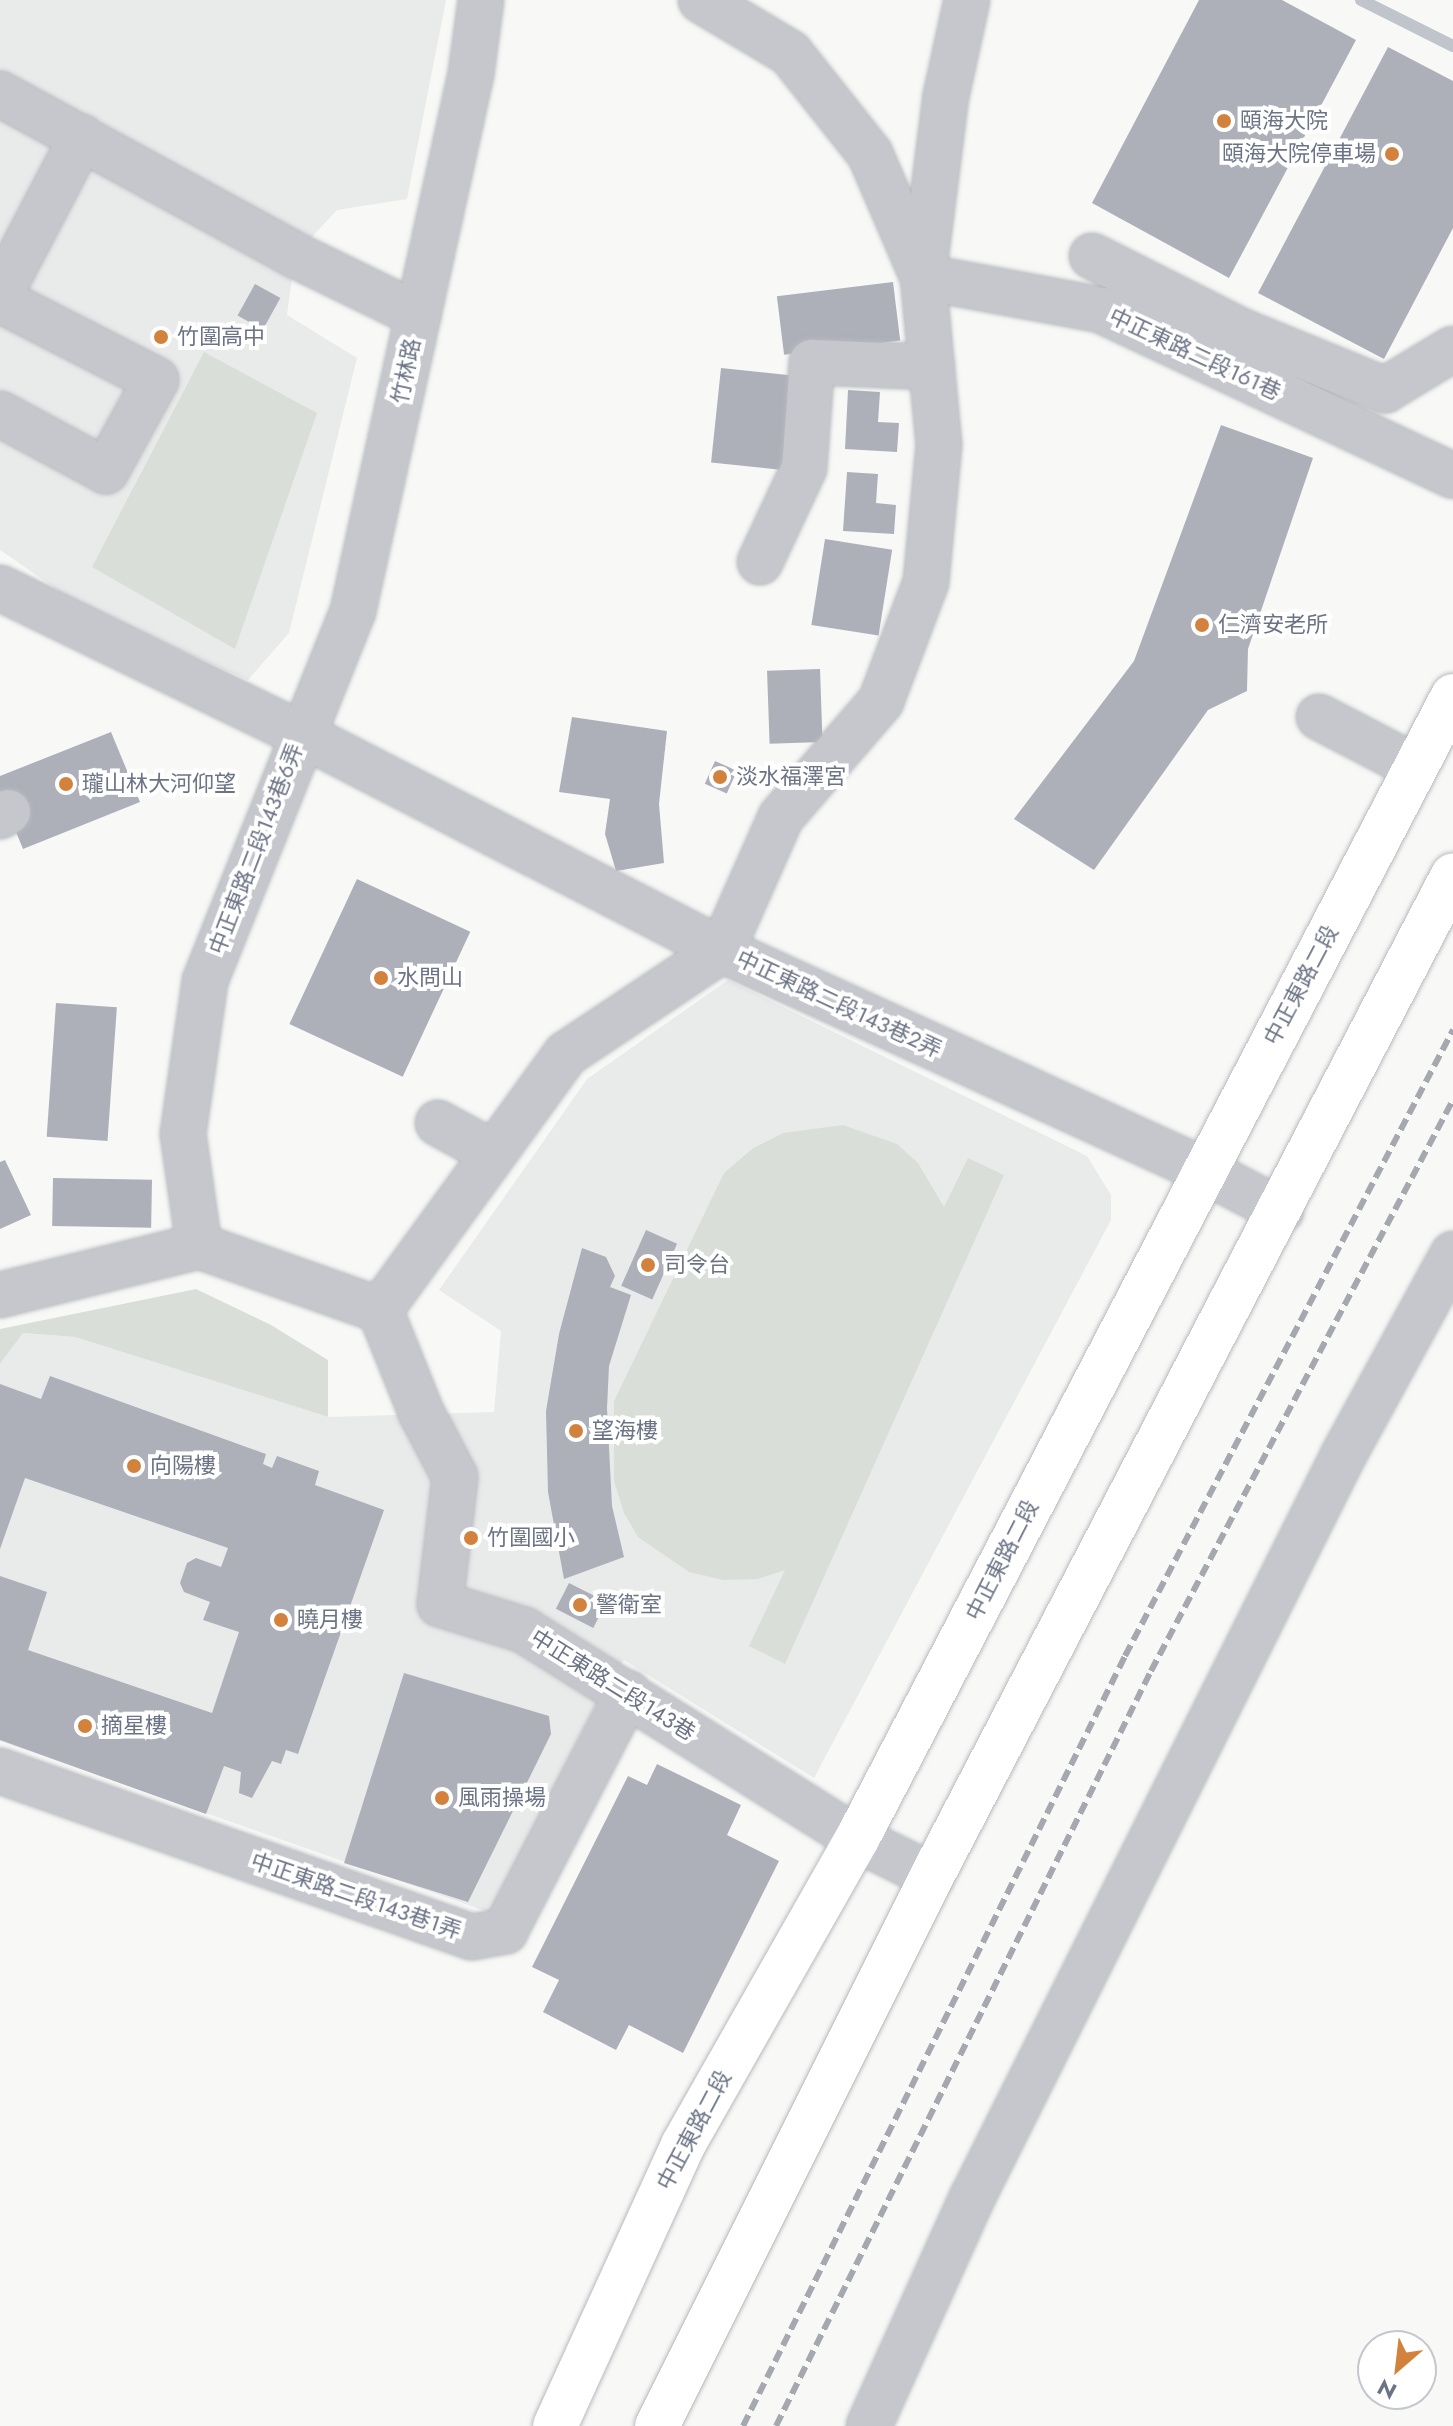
<!DOCTYPE html>
<meta charset="utf-8">
<style>
body{margin:0}
#map{position:relative;width:1453px;height:2426px;overflow:hidden;background:#f8f9f7;font-family:Jost,"Noto Sans TC",sans-serif}
div>[style]{position:absolute}
.built>*{inset:0;background:#e9eaea}
.green>*{inset:0;background:#d9dfd8}
.stream>*{height:12px;margin:-6px;padding:0 6px;transform-origin:6px;border-radius:6px;background:#bfc5cb}
.building>*{inset:0;background:#adb0b9;transform-origin:0 0}
.roads{filter:drop-shadow(0 0 2px #b7b9be) drop-shadow(0 0 2px #b7b9be)}
.minor>*{height:44px;margin:-22px;padding:0 22px;transform-origin:22px;border-radius:22px;background:#c5c7cc}
.major>*{height:44px;margin:-22px;padding:0 22px;transform-origin:22px;border-radius:22px;background:#fff}
.rail>*{height:6px;margin-top:-3px;transform-origin:0;background:repeating-linear-gradient(90deg,#a5a8af 0 12px,transparent 0 18px)}
.dots>*{width:22px;height:22px;translate:-50% -50%;box-sizing:border-box;border:4px solid #fff;border-radius:50%}
span{translate:-50% -50%;white-space:nowrap;text-align:center;line-height:1.15;-webkit-text-stroke:8px #fff;paint-order:stroke}
.poi-label{font-size:22px;color:#6b7385}
.left{translate:0 -50%;text-align:left}
.right{translate:-100% -50%;text-align:right}
.street-label{font-size:22px;color:#6b7385}
.north{position:absolute;left:1357px;top:2330px;width:80px;height:80px;box-sizing:border-box;background:#fff;border:2px solid #c4c7ce;border-radius:50%;rotate:208deg;font-size:22px;font-weight:700;line-height:32px;text-align:center;color:#6b7385}
.north::after{content:'';display:block;margin:auto;width:28px;height:36px;background:#d2823d;clip-path:polygon(50% 0,100% 100%,50% 72%,0 100%)}
</style>
<div id="map">
<div class="built">
<i style="clip-path:polygon(0 0,446px 0,407px 199px,337px 210px,295px 255px,287px 315px,357px 358px,289px 633px,248px 680px,78px 604px,0 550px)"></i>
<i style="clip-path:polygon(728px 980px,1087px 1156px,1111px 1195px,1111px 1220px,814px 1778px,624px 1660px,608px 1680px,491px 1913px,0 1741px,0 1364px,23px 1333px,75px 1337px,328px 1417px,494px 1412px,501px 1331px,439px 1290px,587px 1079px)"></i>
</div>
<div class="green">
<i style="clip-path:polygon(204px 352px,317px 413px,235px 649px,92px 567px)"></i>
<i style="clip-path:polygon(843px 1125px,897px 1144px,918px 1163px,944px 1207px,968px 1158px,1004px 1175px,785px 1664px,749px 1646px,785px 1570px,758px 1579px,723px 1580px,689px 1572px,638px 1537px,624px 1513px,614px 1481px,614px 1401px,724px 1173px,752px 1149px,783px 1133px)"></i>
<i style="clip-path:polygon(196px 1289px,271px 1325px,328px 1360px,328px 1417px,75px 1337px,23px 1333px,0 1364px,0 1329px)"></i>
</div>
<div class="stream">
<i style="left:1361px;top:0;width:103px;rotate:26.6deg"></i>
</div>
<div class="building">
<i style="clip-path:polygon(1199px 0,1282px 0,1356px 40px,1229px 278px,1092px 203px)"></i>
<i style="clip-path:polygon(1388px 47px,1453px 81px,1453px 228px,1384px 359px,1258px 293px)"></i>
<i style="left:893px;top:282px;width:59px;height:117px;rotate:83deg"></i>
<i style="left:255px;top:284px;width:29px;height:36px;rotate:29deg"></i>
<i style="left:721px;top:368px;width:81px;height:95px;rotate:6deg"></i>
<i style="clip-path:polygon(848px 390px,880px 392px,878px 422px,899px 423px,897px 452px,845px 449px)"></i>
<i style="clip-path:polygon(1221px 425px,1313px 458px,1248px 649px,1247px 691px,1208px 710px,1094px 870px,1014px 819px,1134px 661px)"></i>
<i style="clip-path:polygon(847px 472px,878px 474px,876px 503px,896px 505px,894px 534px,843px 531px)"></i>
<i style="left:825px;top:539px;width:68px;height:87px;rotate:9deg"></i>
<i style="left:820px;top:669px;width:73px;height:53px;rotate:88deg"></i>
<i style="clip-path:polygon(572px 717px,667px 731px,659px 804px,664px 863px,616px 871px,605px 834px,610px 799px,559px 792px)"></i>
<i style="clip-path:polygon(111px 732px,140px 802px,23px 849px,0 793px,0 776px)"></i>
<i style="left:715px;top:761px;width:24px;height:25px;rotate:24deg"></i>
<i style="left:357px;top:879px;width:125px;height:160px;rotate:25deg"></i>
<i style="left:56px;top:1003px;width:61px;height:134px;rotate:4deg"></i>
<i style="clip-path:polygon(5px 1160px,31px 1215px,0 1229px,0 1162px)"></i>
<i style="left:53px;top:1178px;width:99px;height:48px;rotate:1deg"></i>
<i style="left:646px;top:1230px;width:34px;height:61px;rotate:24deg"></i>
<i style="clip-path:polygon(582px 1248px,606px 1257px,615px 1276px,610px 1287px,631px 1295px,609px 1366px,607px 1408px,612px 1506px,624px 1557px,564px 1579px,548px 1492px,546px 1411px,559px 1334px)"></i>
<i style="clip-path:polygon(50px 1376px,266px 1454px,263px 1464px,272px 1468px,277px 1456px,319px 1471px,315px 1485px,384px 1510px,298px 1754px,286px 1750px,281px 1764px,272px 1761px,252px 1798px,239px 1793px,241px 1772px,224px 1766px,206px 1814px,0 1740px,0 1576px,47px 1592px,28px 1650px,212px 1713px,239px 1632px,203px 1620px,210px 1602px,184px 1592px,180px 1583px,187px 1563px,196px 1558px,221px 1567px,228px 1548px,25px 1478px,0 1549px,0 1384px,41px 1399px)"></i>
<i style="left:569px;top:1583px;width:42px;height:29px;rotate:27deg"></i>
<i style="clip-path:polygon(404px 1673px,549px 1716px,551px 1734px,468px 1902px,344px 1863px)"></i>
<i style="clip-path:polygon(657px 1764px,741px 1805px,727px 1835px,779px 1861px,683px 2053px,629px 2025px,616px 2050px,543px 2012px,559px 1980px,532px 1967px,628px 1776px,647px 1785px)"></i>
</div>
<div class="roads">
<div class="minor">
<i style="left:701px;top:0;width:104px;rotate:30.8deg"></i>
<i style="left:790px;top:53px;width:129px;rotate:51.6deg"></i>
<i style="left:870px;top:154px;width:132px;rotate:66.7deg"></i>
<i style="left:0;top:94px;width:336px;rotate:28.6deg"></i>
<i style="left:295px;top:255px;width:137px;rotate:26deg"></i>
<i style="left:1092px;top:256px;width:167px;rotate:26.7deg"></i>
<i style="left:1241px;top:331px;width:156px;rotate:22.3deg"></i>
<i style="left:1385px;top:390px;width:79px;rotate:-31.1deg"></i>
<i style="left:923px;top:277px;width:181px;rotate:10.5deg"></i>
<i style="left:1101px;top:310px;width:389px;rotate:25.2deg"></i>
<i style="left:0;top:294px;width:177px;rotate:-62.4deg"></i>
<i style="left:0;top:300px;width:175px;rotate:27.1deg"></i>
<i style="left:156px;top:380px;width:104px;rotate:118.8deg"></i>
<i style="left:106px;top:471px;width:120px;rotate:-151.7deg"></i>
<i style="left:760px;top:562px;width:104px;rotate:-64.9deg"></i>
<i style="left:804px;top:468px;width:106px;rotate:-85.7deg"></i>
<i style="left:812px;top:362px;width:120px;rotate:2.4deg"></i>
<i style="left:0;top:588px;width:335px;rotate:25.9deg"></i>
<i style="left:301px;top:734px;width:473px;rotate:27.2deg"></i>
<i style="left:722px;top:950px;width:145px;rotate:-66.1deg"></i>
<i style="left:781px;top:817px;width:153px;rotate:-49.2deg"></i>
<i style="left:881px;top:701px;width:127px;rotate:-69.3deg"></i>
<i style="left:926px;top:582px;width:138px;rotate:-84.6deg"></i>
<i style="left:939px;top:445px;width:169px;rotate:-95.4deg"></i>
<i style="left:923px;top:277px;width:182px;rotate:-82.8deg"></i>
<i style="left:946px;top:96px;width:98px;rotate:-77.7deg"></i>
<i style="left:1319px;top:717px;width:108px;rotate:27.5deg"></i>
<i style="left:0;top:816px;width:9px;rotate:-27deg"></i>
<i style="left:438px;top:1123px;width:63px;rotate:28.6deg"></i>
<i style="left:199px;top:1246px;width:113px;rotate:-98.1deg"></i>
<i style="left:183px;top:1134px;width:155px;rotate:-81.8deg"></i>
<i style="left:205px;top:981px;width:399px;rotate:-68.2deg"></i>
<i style="left:353px;top:611px;width:550px;rotate:-77.61deg"></i>
<i style="left:471px;top:74px;width:75px;rotate:-82.3deg"></i>
<i style="left:0;top:1295px;width:205px;rotate:-13.8deg"></i>
<i style="left:199px;top:1246px;width:192px;rotate:19.5deg"></i>
<i style="left:380px;top:1310px;width:110px;rotate:68.1deg"></i>
<i style="left:421px;top:1412px;width:73px;rotate:62.4deg"></i>
<i style="left:455px;top:1477px;width:128px;rotate:96.7deg"></i>
<i style="left:440px;top:1604px;width:88px;rotate:17.2deg"></i>
<i style="left:524px;top:1630px;width:393px;rotate:32.1deg"></i>
<i style="left:857px;top:1839px;width:84px;rotate:26.3deg"></i>
<i style="left:380px;top:1310px;width:316px;rotate:-54deg"></i>
<i style="left:566px;top:1054px;width:187px;rotate:-33.7deg"></i>
<i style="left:722px;top:950px;width:529px;rotate:24.58deg"></i>
<i style="left:1203px;top:1170px;width:88px;rotate:27.7deg"></i>
<i style="left:0;top:1771px;width:500px;rotate:19.38deg"></i>
<i style="left:472px;top:1937px;width:34px;rotate:-10deg"></i>
<i style="left:505px;top:1931px;width:268px;rotate:-62.7deg"></i>
<i style="left:869px;top:2426px;width:252px;rotate:-65.7deg"></i>
<i style="left:973px;top:2196px;width:827px;rotate:-63.43deg"></i>
<i style="left:1343px;top:1456px;width:230px;rotate:-61.4deg"></i>
</div>
<div class="major">
<i style="left:555px;top:2426px;width:309px;rotate:-65.5deg"></i>
<i style="left:683px;top:2145px;width:352px;rotate:-60.4deg"></i>
<i style="left:857px;top:1839px;width:1289px;rotate:-62.46deg"></i>
<i style="left:657px;top:2426px;width:615px;rotate:-63.43deg"></i>
<i style="left:932px;top:1876px;width:1128px;rotate:-62.5deg"></i>
</div>
</div>
<div class="rail">
<i style="left:743px;top:2426px;width:860px;rotate:-63.61deg"></i>
<i style="left:1125px;top:1656px;width:707px;rotate:-62.35deg"></i>
<i style="left:776px;top:2426px;width:843px;rotate:-63.59deg"></i>
<i style="left:1151px;top:1671px;width:646px;rotate:-62.13deg"></i>
</div>
<div class="dots">
<i style="left:1224px;top:121px;background:#d2823d"></i>
<i style="left:1392px;top:154px;background:#d2823d"></i>
<i style="left:161px;top:337px;background:#d2823d"></i>
<i style="left:1202px;top:625px;background:#d2823d"></i>
<i style="left:720px;top:777px;background:#d2823d"></i>
<i style="left:66px;top:784px;background:#d2823d"></i>
<i style="left:381px;top:978px;background:#d2823d"></i>
<i style="left:648px;top:1265px;background:#d2823d"></i>
<i style="left:576px;top:1431px;background:#d2823d"></i>
<i style="left:134px;top:1466px;background:#d2823d"></i>
<i style="left:471px;top:1538px;background:#d2823d"></i>
<i style="left:580px;top:1605px;background:#d2823d"></i>
<i style="left:281px;top:1620px;background:#d2823d"></i>
<i style="left:85px;top:1726px;background:#d2823d"></i>
<i style="left:442px;top:1798px;background:#d2823d"></i>
</div>
<div class="poi-label">
<span class="left" style="left:1240px;top:121px">頤海大院</span>
<span class="right" style="left:1376px;top:154px">頤海大院停車場</span>
<span class="left" style="left:177px;top:337px">竹圍高中</span>
<span class="left" style="left:1218px;top:625px">仁濟安老所</span>
<span class="left" style="left:736px;top:777px">淡水福澤宮</span>
<span class="left" style="left:82px;top:784px">瓏山林大河仰望</span>
<span class="left" style="left:397px;top:978px">水問山</span>
<span class="left" style="left:664px;top:1265px">司令台</span>
<span class="left" style="left:592px;top:1431px">望海樓</span>
<span class="left" style="left:150px;top:1466px">向陽樓</span>
<span class="left" style="left:487px;top:1538px">竹圍國小</span>
<span class="left" style="left:596px;top:1605px">警衛室</span>
<span class="left" style="left:297px;top:1620px">曉月樓</span>
<span class="left" style="left:101px;top:1726px">摘星樓</span>
<span class="left" style="left:458px;top:1798px">風雨操場</span>
</div>
<div class="street-label">
<span style="left:1195px;top:354px;rotate:25deg">中正東路二段161巷</span>
<span style="left:406px;top:371px;rotate:-78deg">竹林路</span>
<span style="left:256px;top:849px;rotate:-69deg">中正東路二段143巷6弄</span>
<span style="left:1301px;top:985px;rotate:-62deg">中正東路二段</span>
<span style="left:839px;top:1004px;rotate:25deg">中正東路二段143巷2弄</span>
<span style="left:1002px;top:1560px;rotate:-63deg">中正東路二段</span>
<span style="left:613px;top:1685px;rotate:32deg">中正東路二段143巷</span>
<span style="left:356px;top:1896px;rotate:19deg">中正東路二段143巷1弄</span>
<span style="left:694px;top:2130px;rotate:-62deg">中正東路二段</span>
</div>
<div class="north">N</div>
</div>
